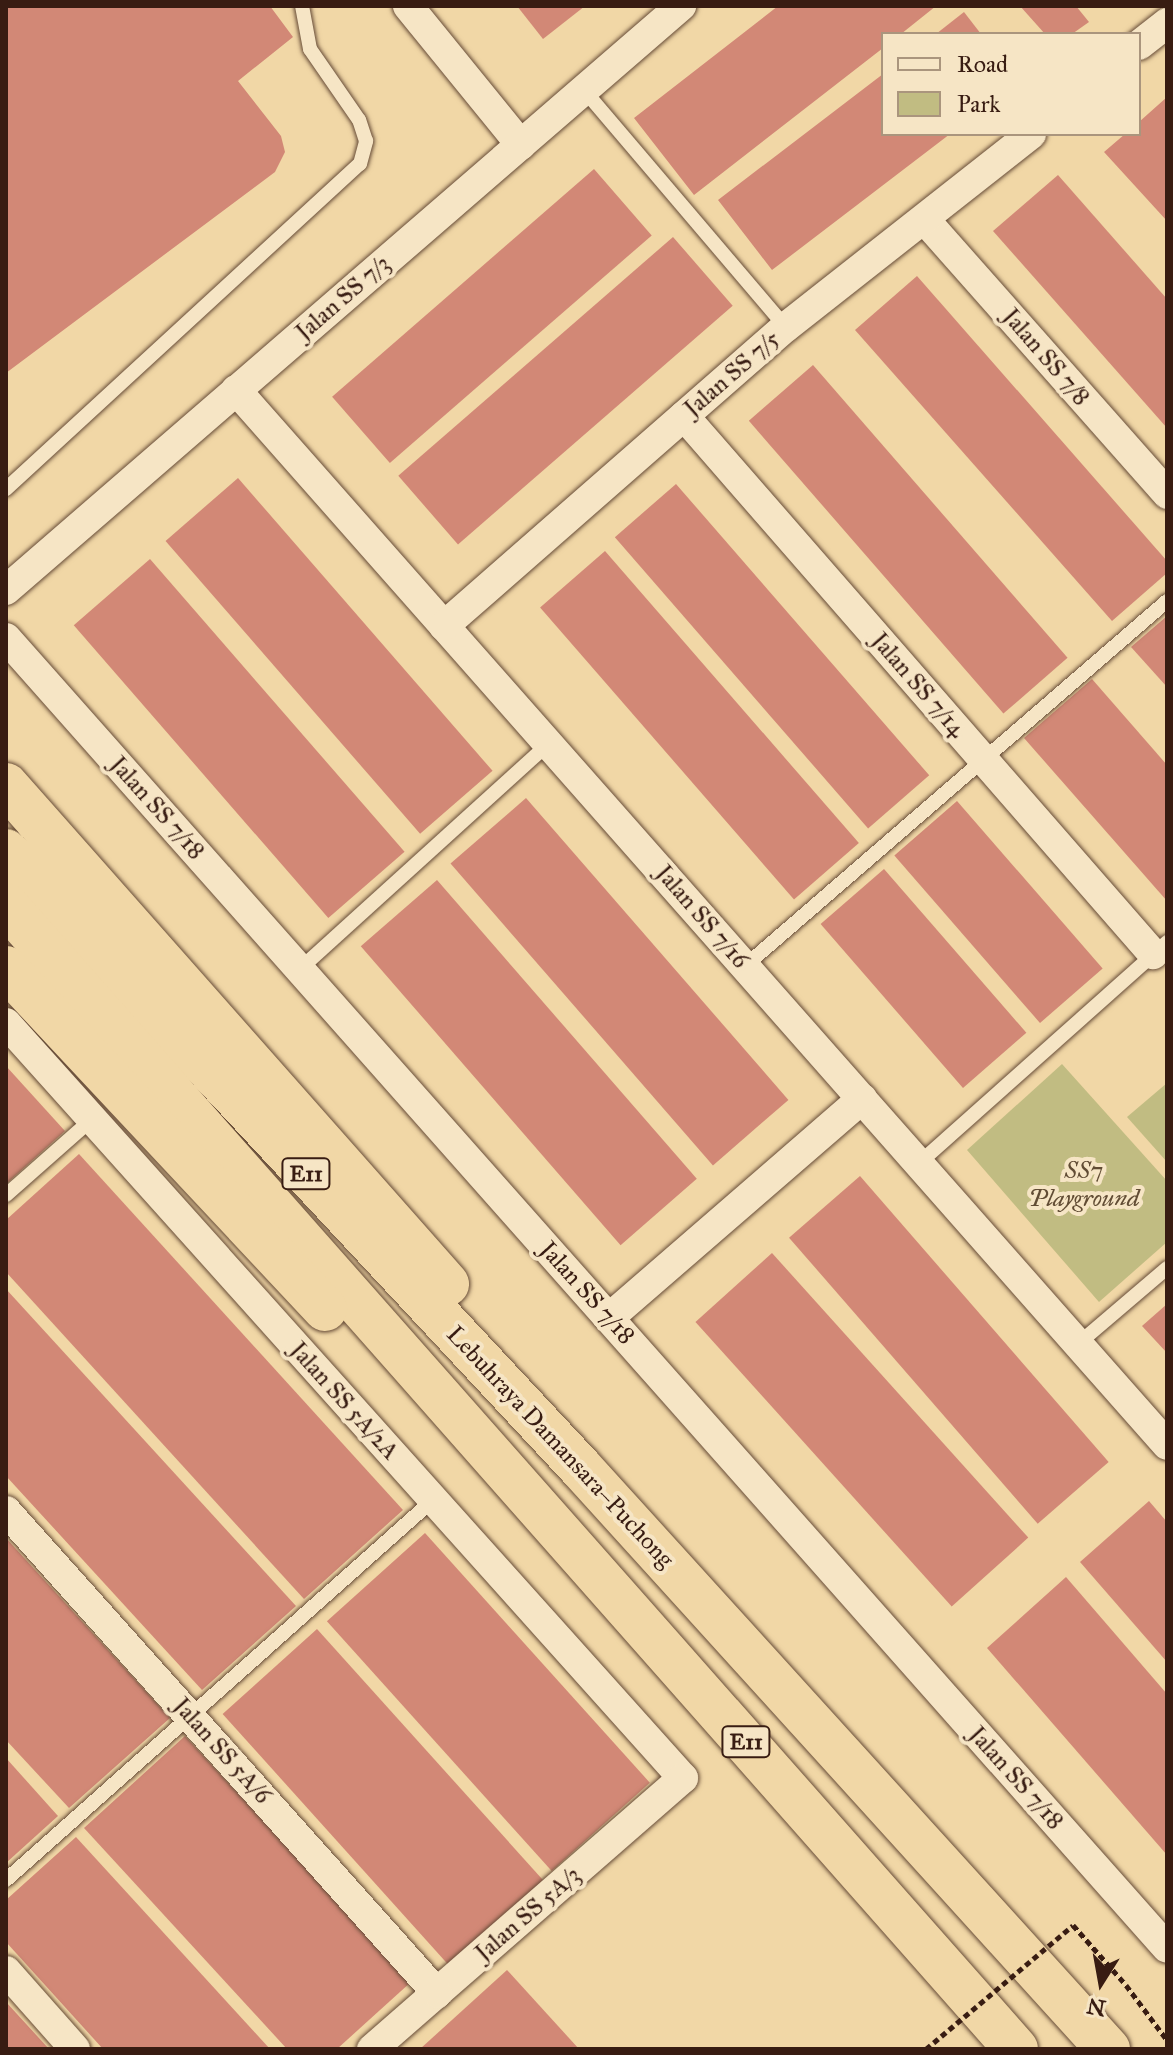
<!DOCTYPE html>
<meta charset="utf-8">
<style>
body{margin:0}
#map{position:relative;width:1173px;height:2055px;overflow:hidden;background:#f1d7a6;font-family:"IM FELL Great Primer",serif}
div>[style]{position:absolute}
.green>*{inset:0;background:#c1bc82}
.building>*{inset:0;background:#d28876;transform-origin:0 0}
.path>*{height:5px;margin-top:-2.5px;transform-origin:0;background:repeating-linear-gradient(90deg,#381c12 0 6px,transparent 0 10px)}
.roads{filter:drop-shadow(0 0 2px #664b37) drop-shadow(0 0 2px #664b37)}
.service>*{height:14px;margin:-7px;padding:0 7px;transform-origin:7px;border-radius:7px;background:#f6e5c5}
.minor>*{height:30px;margin:-15px;padding:0 15px;transform-origin:15px;border-radius:15px;background:#f6e5c5}
.motorway>*{height:44px;margin:-22px;padding:0 22px;transform-origin:22px;border-radius:22px;background:#f1d7a6}
.path-bridge>*{height:5px;margin-top:-2.5px;transform-origin:0;background:repeating-linear-gradient(90deg,#381c12 0 6px,transparent 0 10px)}
span{translate:-50% -50%;white-space:nowrap;text-align:center;line-height:1.15;-webkit-text-stroke:8px #f6e5c5;paint-order:stroke}
.shield-label span{padding:2px 6px;background:#f6e5c5;border:2px solid;border-radius:6px;-webkit-text-stroke-width:0}
.shield-label{font-size:22px;color:#381c12;font-weight:700}
.street-label{font-size:24px;color:#381c12}
.park-label{font-size:24px;color:#614c34;font-style:italic}
.frame{position:absolute;inset:0;border:8px solid #381c12;pointer-events:none}
.legend{position:absolute;left:881px;top:32px;width:260px;height:104px;box-sizing:border-box;background:#f6e5c5;border:2px solid #aa957d;margin:0;padding:10px 14px;list-style:none;font-size:24px;color:#381c12}
.legend li{display:flex;align-items:center;gap:16px;height:40px}
.legend b{width:40px;border:2px solid #aa957d}
.north{position:absolute;left:1061px;top:1943px;width:80px;height:80px;-webkit-text-stroke:6px #f6e5c5;paint-order:stroke;rotate:191deg;font-size:22px;font-weight:700;line-height:32px;text-align:center;color:#381c12}
.north::after{content:'';display:block;margin:auto;width:28px;height:36px;background:#381c12;clip-path:polygon(50% 0,100% 100%,50% 72%,0 100%)}
</style>
<div id="map">
<div class="green">
<i style="clip-path:polygon(1062px 1064px,1167px 1181px,1167px 1242px,1099px 1302px,967px 1150px)"></i>
<i style="clip-path:polygon(1167px 1083px,1167px 1162px,1127px 1117px)"></i>
</div>
<div class="building">
<i style="clip-path:polygon(6px 6px,270px 6px,293px 37px,238px 81px,281px 136px,285px 152px,275px 172px,6px 373px)"></i>
<i style="clip-path:polygon(517px 6px,585px 6px,543px 39px)"></i>
<i style="clip-path:polygon(778px 6px,936px 6px,901px 34px,883px 34px,883px 48px,694px 195px,634px 118px)"></i>
<i style="clip-path:polygon(1020px 6px,1076px 6px,1089px 22px,1072px 34px,1045px 34px)"></i>
<i style="clip-path:polygon(964px 12px,981px 34px,936px 34px)"></i>
<i style="clip-path:polygon(883px 74px,883px 134px,950px 134px,772px 270px,718px 200px)"></i>
<i style="clip-path:polygon(1167px 97px,1167px 221px,1104px 152px,1125px 134px,1139px 134px,1139px 122px)"></i>
<i style="left:594px;top:169px;width:88px;height:347px;rotate:49deg"></i>
<i style="clip-path:polygon(1058px 175px,1167px 299px,1167px 428px,993px 231px)"></i>
<i style="left:673px;top:237px;width:91px;height:364px;rotate:49deg"></i>
<i style="clip-path:polygon(917px 276px,1167px 561px,1167px 573px,1112px 621px,855px 330px)"></i>
<i style="left:813px;top:365px;width:388px;height:85px;rotate:49deg"></i>
<i style="left:238px;top:478px;width:388px;height:96px;rotate:49deg"></i>
<i style="left:676px;top:484px;width:386px;height:81px;rotate:49deg"></i>
<i style="left:605px;top:551px;width:387px;height:86px;rotate:49deg"></i>
<i style="left:150px;top:559px;width:388px;height:101px;rotate:49deg"></i>
<i style="clip-path:polygon(1167px 616px,1167px 687px,1131px 647px)"></i>
<i style="clip-path:polygon(1092px 679px,1167px 765px,1167px 901px,1024px 738px)"></i>
<i style="left:526px;top:798px;width:400px;height:100px;rotate:49deg"></i>
<i style="left:957px;top:801px;width:222px;height:83px;rotate:49deg"></i>
<i style="left:884px;top:869px;width:217px;height:84px;rotate:49deg"></i>
<i style="left:437px;top:880px;width:396px;height:101px;rotate:49deg"></i>
<i style="clip-path:polygon(6px 1066px,65px 1131px,6px 1184px)"></i>
<i style="clip-path:polygon(79px 1154px,403px 1510px,304px 1599px,6px 1272px,6px 1220px)"></i>
<i style="left:860px;top:1176px;width:379px;height:94px;rotate:49deg"></i>
<i style="left:772px;top:1253px;width:383px;height:103px;rotate:48deg"></i>
<i style="clip-path:polygon(6px 1289px,296px 1606px,202px 1690px,6px 1476px)"></i>
<i style="clip-path:polygon(1167px 1304px,1167px 1353px,1142px 1326px)"></i>
<i style="clip-path:polygon(1149px 1501px,1167px 1522px,1167px 1662px,1080px 1562px)"></i>
<i style="left:425px;top:1533px;width:336px;height:132px;rotate:48deg"></i>
<i style="clip-path:polygon(6px 1538px,170px 1718px,69px 1808px,6px 1740px)"></i>
<i style="clip-path:polygon(1066px 1577px,1167px 1694px,1167px 1855px,987px 1648px)"></i>
<i style="left:317px;top:1629px;width:338px;height:127px;rotate:48deg"></i>
<i style="clip-path:polygon(185px 1736px,411px 1982px,337px 2049px,287px 2049px,84px 1828px)"></i>
<i style="clip-path:polygon(6px 1758px,58px 1816px,6px 1863px)"></i>
<i style="clip-path:polygon(76px 1837px,270px 2049px,103px 2049px,6px 1942px,6px 1900px)"></i>
<i style="clip-path:polygon(507px 1970px,579px 2049px,420px 2049px)"></i>
<i style="clip-path:polygon(6px 2002px,49px 2049px,6px 2049px)"></i>
</div>
<div class="path">
<i style="left:1073px;top:1925px;width:80px;rotate:48.5deg"></i>
<i style="left:1126px;top:1985px;width:69px;rotate:53.3deg"></i>
</div>
<div class="roads">
<div class="service">
<i style="left:584px;top:90px;width:311px;rotate:49.6deg"></i>
<i style="left:6px;top:489px;width:481px;rotate:-42.6deg"></i>
<i style="left:360px;top:164px;width:24px;rotate:-75deg"></i>
<i style="left:366px;top:141px;width:22px;rotate:-108deg"></i>
<i style="left:359px;top:120px;width:86px;rotate:-124.6deg"></i>
<i style="left:310px;top:49px;width:44px;rotate:-100.5deg"></i>
<i style="left:745px;top:966px;width:558px;rotate:-40.86deg"></i>
<i style="left:300px;top:969px;width:336px;rotate:-42.2deg"></i>
<i style="left:918px;top:1164px;width:334px;rotate:-41.7deg"></i>
<i style="left:6px;top:1195px;width:112px;rotate:-41.4deg"></i>
<i style="left:1078px;top:1344px;width:117px;rotate:-40.5deg"></i>
<i style="left:6px;top:1880px;width:572px;rotate:-41.67deg"></i>
</div>
<div class="minor">
<i style="left:408px;top:6px;width:179px;rotate:50.9deg"></i>
<i style="left:1139px;top:45px;width:36px;rotate:-38deg"></i>
<i style="left:925px;top:220px;width:366px;rotate:48.5deg"></i>
<i style="left:236px;top:390px;width:1407px;rotate:48.57deg"></i>
<i style="left:684px;top:416px;width:714px;rotate:48.92deg"></i>
<i style="left:6px;top:590px;width:893px;rotate:-40.87deg"></i>
<i style="left:444px;top:626px;width:454px;rotate:-41.2deg"></i>
<i style="left:786px;top:327px;width:312px;rotate:-38.2deg"></i>
<i style="left:6px;top:638px;width:1750px;rotate:48.45deg"></i>
<i style="left:6px;top:1023px;width:1014px;rotate:48.12deg"></i>
<i style="left:683px;top:1778px;width:413px;rotate:138.9deg"></i>
<i style="left:609px;top:1318px;width:335px;rotate:-40.9deg"></i>
<i style="left:6px;top:1511px;width:647px;rotate:48.2deg"></i>
<i style="left:6px;top:1971px;width:104px;rotate:48.5deg"></i>
</div>
<div class="motorway">
<i style="left:6px;top:785px;width:666px;rotate:48.53deg"></i>
<i style="left:6px;top:851px;width:842px;rotate:47.02deg"></i>
<i style="left:580px;top:1467px;width:786px;rotate:47.79deg"></i>
<i style="left:6px;top:905px;width:1526px;rotate:48.56deg"></i>
<i style="left:6px;top:968px;width:467px;rotate:46.9deg"></i>
</div>
</div>
<div class="path-bridge">
<i style="left:926px;top:2049px;width:192px;rotate:-40.1deg"></i>
</div>
<div class="shield-label">
<span style="left:306px;top:1174px">E11</span>
<span style="left:746px;top:1742px">E11</span>
</div>
<div class="street-label">
<span style="left:343px;top:298px;rotate:-41deg">Jalan SS 7/3</span>
<span style="left:1046px;top:357px;rotate:49deg">Jalan SS 7/8</span>
<span style="left:732px;top:374px;rotate:-41deg">Jalan SS 7/5</span>
<span style="left:918px;top:685px;rotate:49deg">Jalan SS 7/14</span>
<span style="left:157px;top:808px;rotate:48deg">Jalan SS 7/18</span>
<span style="left:702px;top:917px;rotate:49deg">Jalan SS 7/16</span>
<span style="left:587px;top:1293px;rotate:48deg">Jalan SS 7/18</span>
<span style="left:344px;top:1401px;rotate:48deg">Jalan SS 5A/2A</span>
<span style="left:560px;top:1447px;rotate:47deg">Lebuhraya Damansara–Puchong</span>
<span style="left:222px;top:1751px;rotate:48deg">Jalan SS 5A/6</span>
<span style="left:1016px;top:1778px;rotate:48deg">Jalan SS 7/18</span>
<span style="left:528px;top:1914px;rotate:-41deg">Jalan SS 5A/3</span>
</div>
<div class="park-label">
<span style="left:1084px;top:1185px">SS7<br>Playground</span>
</div>
<div class="frame"></div>
<ul class="legend">
<li><b style="height:10px;background:#f6e5c5"></b>Road</li>
<li><b style="height:22px;background:#c1bc82"></b>Park</li>
</ul>
<div class="north">N</div>
</div>
